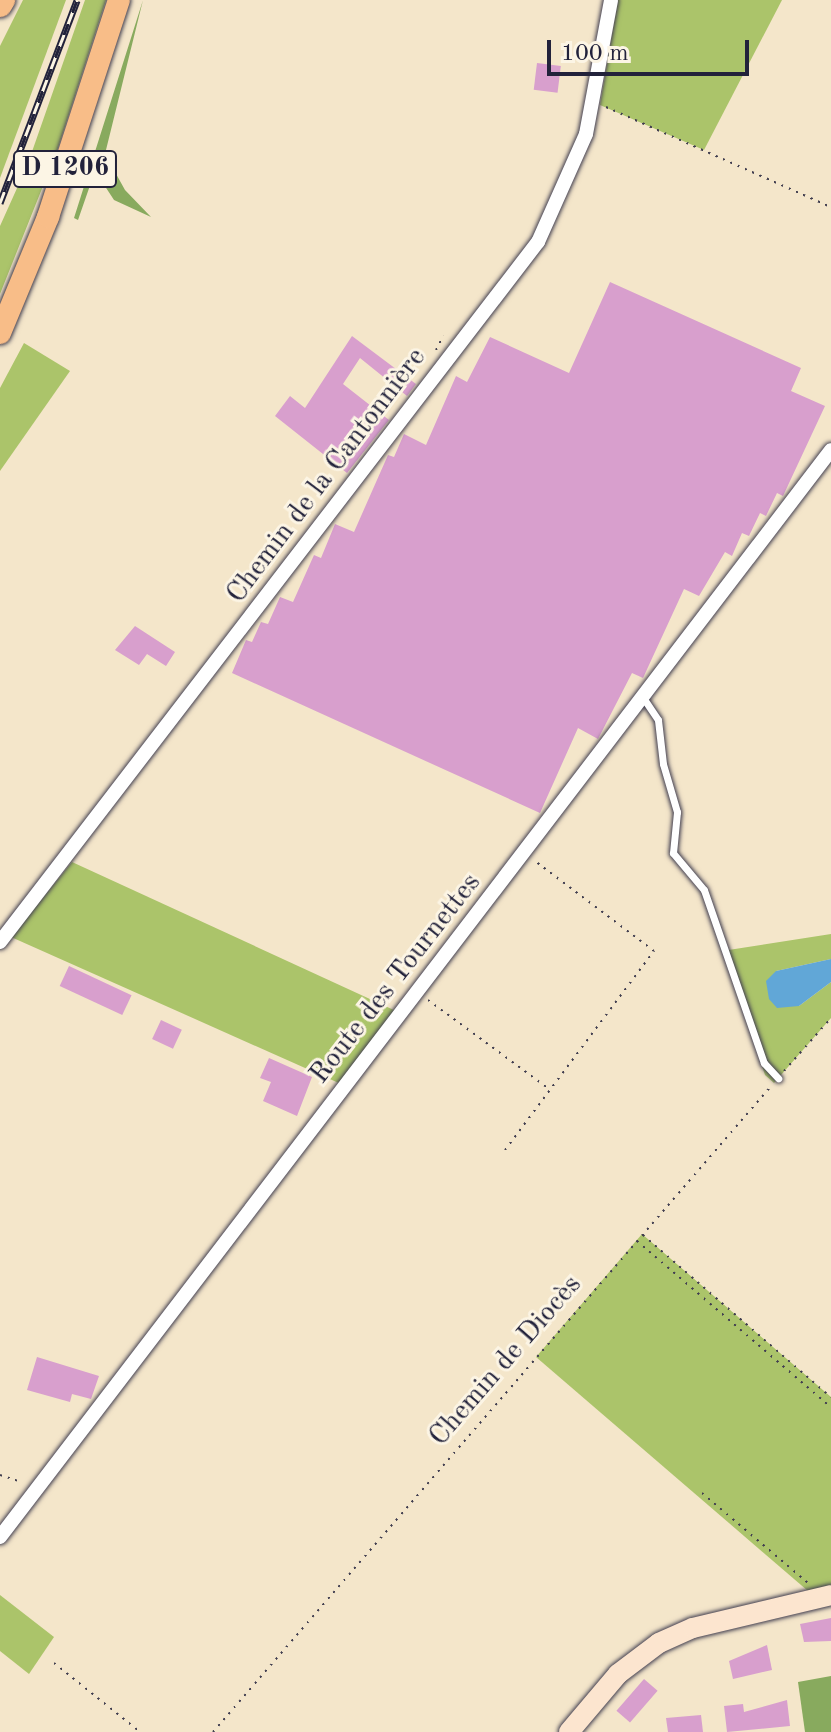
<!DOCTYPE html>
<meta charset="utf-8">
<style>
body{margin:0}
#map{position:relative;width:831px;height:1732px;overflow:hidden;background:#f4e6ca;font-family:"Old Standard TT",serif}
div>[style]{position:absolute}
.green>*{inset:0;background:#abc46a}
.forest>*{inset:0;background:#88aa5e}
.water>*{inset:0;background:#61a7d7}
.building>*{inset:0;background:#d89fcd;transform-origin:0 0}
.path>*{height:2px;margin-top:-1px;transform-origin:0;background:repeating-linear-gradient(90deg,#423f50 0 2px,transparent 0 8px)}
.roads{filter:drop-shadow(0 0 2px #423f50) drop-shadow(0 0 2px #423f50)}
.lane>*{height:7px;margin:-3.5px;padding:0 3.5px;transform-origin:3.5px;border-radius:3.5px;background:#fff}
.street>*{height:14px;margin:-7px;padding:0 7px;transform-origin:7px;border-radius:7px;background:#fff}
.secondary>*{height:20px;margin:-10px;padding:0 10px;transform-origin:10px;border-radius:10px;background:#fce5cf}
.primary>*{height:22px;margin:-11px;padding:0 11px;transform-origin:11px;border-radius:11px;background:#f8bd88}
.highway>*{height:24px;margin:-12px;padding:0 12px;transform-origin:12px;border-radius:12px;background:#f8bd88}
.rail>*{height:7px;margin-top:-3.5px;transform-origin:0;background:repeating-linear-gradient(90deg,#fcf5e5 0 12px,#22223b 0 24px);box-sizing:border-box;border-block:2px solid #22223b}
span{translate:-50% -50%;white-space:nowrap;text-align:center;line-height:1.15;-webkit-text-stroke:6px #fcf5e5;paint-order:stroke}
.shield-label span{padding:2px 6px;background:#fcf5e5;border:2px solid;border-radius:6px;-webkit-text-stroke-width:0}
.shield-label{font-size:26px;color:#22223b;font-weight:700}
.street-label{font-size:28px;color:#22223b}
.scale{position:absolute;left:547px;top:40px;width:202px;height:36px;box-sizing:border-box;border:4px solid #22223b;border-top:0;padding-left:10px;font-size:24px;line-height:28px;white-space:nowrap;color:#22223b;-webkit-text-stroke:6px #fcf5e5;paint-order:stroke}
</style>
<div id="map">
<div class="green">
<i style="clip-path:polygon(23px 0,66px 0,0 178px,0 46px)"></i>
<i style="clip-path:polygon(85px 0,106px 0,57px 151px,0 294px,0 226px,27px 166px)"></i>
<i style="clip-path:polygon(618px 0,782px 0,704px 150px,600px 105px)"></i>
<i style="clip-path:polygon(24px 343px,70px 371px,0 471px,0 388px)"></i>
<i style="clip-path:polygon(72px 862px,396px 1011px,341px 1084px,11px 937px)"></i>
<i style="clip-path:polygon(831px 934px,831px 959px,776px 971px,799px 1006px,831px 982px,831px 1018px,774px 1083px,765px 1075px,722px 951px)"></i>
<i style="clip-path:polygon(642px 1234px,831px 1397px,831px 1587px,808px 1591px,536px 1357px)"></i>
<i style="clip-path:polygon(0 1595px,54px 1637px,29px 1674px,0 1651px)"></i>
</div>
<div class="forest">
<i style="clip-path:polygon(143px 0,105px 154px,125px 190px,151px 217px,114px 200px,95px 171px,78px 220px,74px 218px)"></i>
<i style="clip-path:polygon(831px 1676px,831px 1732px,805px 1732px,798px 1682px)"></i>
</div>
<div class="water">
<i style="clip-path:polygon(831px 959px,831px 982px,799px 1006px,777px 1008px,769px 999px,766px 981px,776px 971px)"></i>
</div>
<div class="building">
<i style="left:537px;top:63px;width:24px;height:27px;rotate:7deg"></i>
<i style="clip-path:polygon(610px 282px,801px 368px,791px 391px,825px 406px,783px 496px,777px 493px,766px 516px,760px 513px,749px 536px,742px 533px,732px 556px,725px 552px,699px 596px,684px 589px,643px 678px,632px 673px,598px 739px,578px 728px,540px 813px,232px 673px,246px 640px,252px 642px,261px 622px,268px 624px,280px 597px,293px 602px,314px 555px,321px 558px,335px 524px,354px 532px,388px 455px,394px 457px,404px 434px,426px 445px,456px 376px,467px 382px,490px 337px,569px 373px)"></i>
<i style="clip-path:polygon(352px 336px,416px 384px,407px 396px,360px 358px,343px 384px,389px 420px,347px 473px,275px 416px,290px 396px,305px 408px)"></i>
<i style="clip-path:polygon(135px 626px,175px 652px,166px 666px,147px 654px,139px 665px,115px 650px)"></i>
<i style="left:69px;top:966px;width:69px;height:22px;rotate:25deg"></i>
<i style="left:161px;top:1020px;width:23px;height:21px;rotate:25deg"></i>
<i style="clip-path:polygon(269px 1058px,312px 1077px,297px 1116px,263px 1101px,271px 1082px,260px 1078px)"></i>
<i style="clip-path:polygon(37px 1357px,99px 1376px,91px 1399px,72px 1394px,70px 1402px,27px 1390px)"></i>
<i style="clip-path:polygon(831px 1618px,831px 1641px,804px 1642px,800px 1624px)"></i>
<i style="clip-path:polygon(767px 1645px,772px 1670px,733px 1679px,729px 1661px)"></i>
<i style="left:644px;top:1679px;width:18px;height:42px;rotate:41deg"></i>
<i style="clip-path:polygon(787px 1700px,790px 1726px,727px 1732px,724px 1706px,743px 1704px,744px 1712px)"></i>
<i style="clip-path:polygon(701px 1715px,703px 1732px,668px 1732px,666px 1718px)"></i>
</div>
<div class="path">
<i style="left:606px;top:107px;width:246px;rotate:24deg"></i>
<i style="left:436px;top:350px;width:16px;rotate:-63deg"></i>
<i style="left:428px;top:1000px;width:149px;rotate:36.3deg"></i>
<i style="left:784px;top:1071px;width:71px;rotate:-48.4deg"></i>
<i style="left:505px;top:1150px;width:249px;rotate:-53.2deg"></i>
<i style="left:654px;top:951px;width:149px;rotate:-142.9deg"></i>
<i style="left:643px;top:1235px;width:248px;rotate:40.8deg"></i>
<i style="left:637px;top:1241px;width:255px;rotate:40.6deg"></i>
<i style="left:0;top:1475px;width:23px;rotate:18deg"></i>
<i style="left:702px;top:1493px;width:139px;rotate:40.3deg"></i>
<i style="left:54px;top:1663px;width:110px;rotate:38.7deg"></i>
<i style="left:213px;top:1732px;width:855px;rotate:-49.17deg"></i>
</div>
<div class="roads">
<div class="lane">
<i style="left:644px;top:699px;width:25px;rotate:56deg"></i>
<i style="left:658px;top:720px;width:44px;rotate:83.5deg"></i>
<i style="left:663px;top:764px;width:50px;rotate:73.7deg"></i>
<i style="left:677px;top:812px;width:41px;rotate:95.6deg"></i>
<i style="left:673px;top:853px;width:48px;rotate:50deg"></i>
<i style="left:704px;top:890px;width:183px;rotate:70.9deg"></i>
<i style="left:764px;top:1063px;width:21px;rotate:47deg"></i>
</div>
<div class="street">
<i style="left:0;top:942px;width:883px;rotate:-52.46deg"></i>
<i style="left:538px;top:242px;width:118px;rotate:-66deg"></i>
<i style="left:586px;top:134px;width:136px;rotate:-79.4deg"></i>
<i style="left:0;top:1537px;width:1368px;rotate:-52.6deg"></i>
</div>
<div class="secondary">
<i style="left:569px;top:1732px;width:76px;rotate:-49.8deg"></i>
<i style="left:618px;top:1674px;width:51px;rotate:-37.1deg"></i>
<i style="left:659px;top:1643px;width:37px;rotate:-24deg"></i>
<i style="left:693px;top:1628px;width:142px;rotate:-13.4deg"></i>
</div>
<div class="primary">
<i style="left:0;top:333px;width:126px;rotate:-67.5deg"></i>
<i style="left:48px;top:217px;width:228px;rotate:-71.9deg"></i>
</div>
<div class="highway">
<i style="left:0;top:5px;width:6px;rotate:-59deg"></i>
</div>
</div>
<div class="rail">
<i style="left:0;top:203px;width:217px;rotate:-69.2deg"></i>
</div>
<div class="shield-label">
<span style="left:65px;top:169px">D 1206</span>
</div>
<div class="street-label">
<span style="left:327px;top:476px;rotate:-53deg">Chemin de la Cantonnière</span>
<span style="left:396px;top:979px;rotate:-52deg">Route des Tournettes</span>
<span style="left:506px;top:1361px;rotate:-49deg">Chemin de Diocès</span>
</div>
<div class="scale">100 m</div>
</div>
